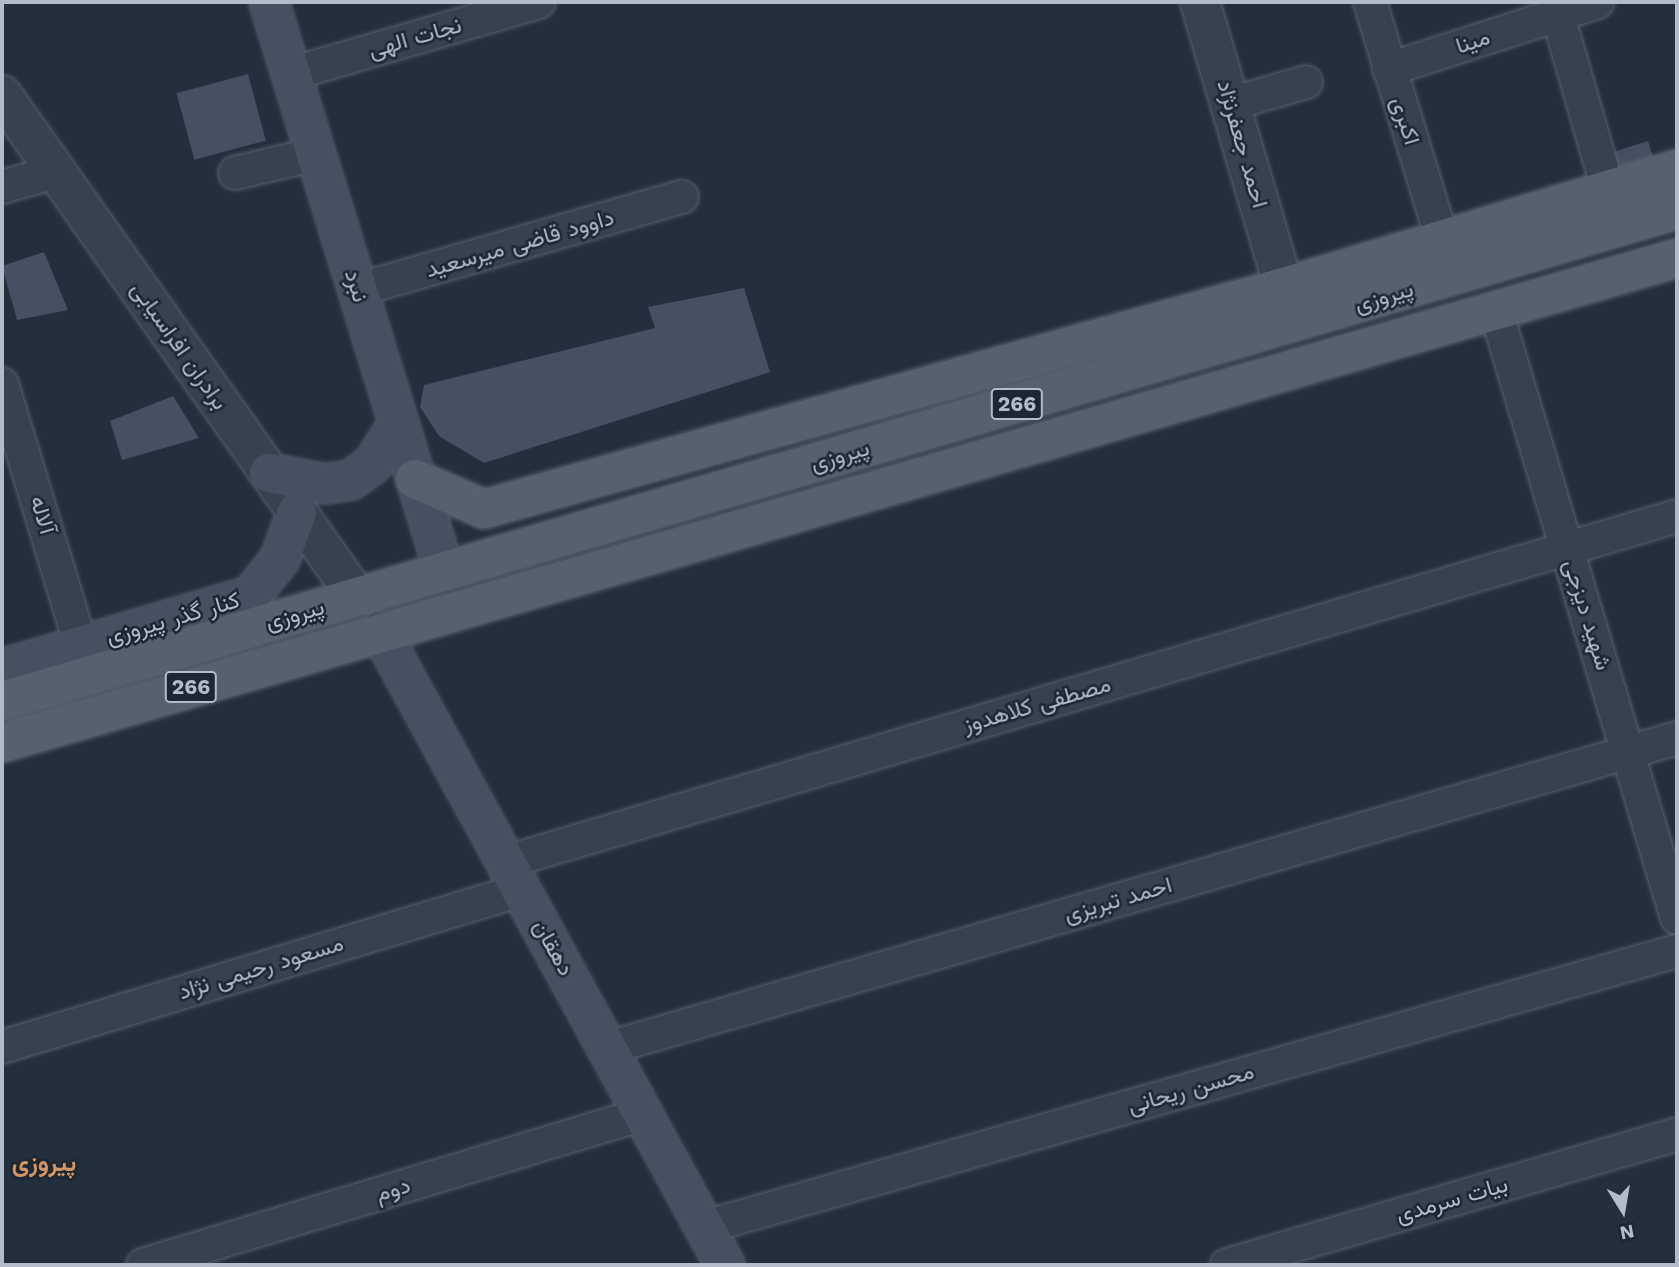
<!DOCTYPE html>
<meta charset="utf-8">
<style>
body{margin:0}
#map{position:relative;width:1679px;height:1267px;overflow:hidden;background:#242f3e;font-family:"Work Sans",Vazirmatn,sans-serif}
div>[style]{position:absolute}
.building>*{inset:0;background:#455162;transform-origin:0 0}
.roads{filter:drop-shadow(0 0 2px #565f6c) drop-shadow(0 0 2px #565f6c)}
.minor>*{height:32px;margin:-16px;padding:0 16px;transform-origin:16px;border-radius:16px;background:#38414e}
.tertiary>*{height:38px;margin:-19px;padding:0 19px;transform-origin:19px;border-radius:19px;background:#38414e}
.secondary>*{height:38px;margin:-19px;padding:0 19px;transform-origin:19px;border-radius:19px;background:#465061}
.primary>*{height:38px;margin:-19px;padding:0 19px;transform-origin:19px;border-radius:19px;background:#56606e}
span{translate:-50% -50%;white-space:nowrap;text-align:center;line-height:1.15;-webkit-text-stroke:5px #1d2633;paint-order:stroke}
.shield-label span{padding:2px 5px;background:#1d2633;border:2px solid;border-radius:5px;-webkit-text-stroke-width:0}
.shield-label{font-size:21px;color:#b4bcc9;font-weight:700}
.street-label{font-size:23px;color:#b4bcc9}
.neighbourhood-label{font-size:24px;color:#d59563;font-weight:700}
.frame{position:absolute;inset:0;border:4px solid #b4bcc9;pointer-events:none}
.north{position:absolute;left:1588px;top:1176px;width:70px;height:70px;-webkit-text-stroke:5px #1d2633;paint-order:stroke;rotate:169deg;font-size:19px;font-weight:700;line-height:28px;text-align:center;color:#b4bcc9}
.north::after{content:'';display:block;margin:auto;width:24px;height:32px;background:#b4bcc9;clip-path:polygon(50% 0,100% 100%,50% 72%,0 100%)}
</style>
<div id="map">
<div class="building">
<i style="left:248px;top:74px;width:69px;height:74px;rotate:75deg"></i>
<i style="left:1648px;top:141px;width:28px;height:36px;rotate:72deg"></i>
<i style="clip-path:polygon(44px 252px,68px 310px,17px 320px,2px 266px)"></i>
<i style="clip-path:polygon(744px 288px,770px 372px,484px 463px,439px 436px,420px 407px,424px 385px,655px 328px,648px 307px)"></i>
<i style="clip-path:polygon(173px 396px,199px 438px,122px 460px,110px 421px)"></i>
</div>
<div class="roads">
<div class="minor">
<i style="left:1370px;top:2px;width:248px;rotate:73.1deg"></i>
<i style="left:1554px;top:2px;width:195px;rotate:73.9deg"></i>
<i style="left:1389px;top:69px;width:219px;rotate:-17.8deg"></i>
<i style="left:291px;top:74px;width:258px;rotate:-16.2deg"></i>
<i style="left:1230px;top:104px;width:79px;rotate:-16.1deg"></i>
<i style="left:235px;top:173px;width:83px;rotate:-13.2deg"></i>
<i style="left:2px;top:187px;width:55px;rotate:-15.8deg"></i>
<i style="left:357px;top:290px;width:338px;rotate:-16deg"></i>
<i style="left:1496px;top:311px;width:633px;rotate:73.4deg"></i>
<i style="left:2px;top:384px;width:274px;rotate:73.2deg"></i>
<i style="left:506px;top:862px;width:1221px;rotate:-16.46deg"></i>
<i style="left:2px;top:1047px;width:542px;rotate:-16.83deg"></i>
<i style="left:608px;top:1048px;width:1113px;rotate:-16.17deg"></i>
<i style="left:705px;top:1227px;width:1010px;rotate:-15.85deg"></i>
<i style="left:143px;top:1265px;width:522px;rotate:-16.8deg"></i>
<i style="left:1227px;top:1265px;width:469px;rotate:-16.2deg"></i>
</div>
<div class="tertiary">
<i style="left:1200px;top:2px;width:297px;rotate:73.6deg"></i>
<i style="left:2px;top:95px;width:615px;rotate:54.73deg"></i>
</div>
<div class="secondary">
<i style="left:269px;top:2px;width:594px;rotate:72.88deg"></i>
<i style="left:269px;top:473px;width:57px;rotate:11.1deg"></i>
<i style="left:325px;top:484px;width:26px;rotate:-9deg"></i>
<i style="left:351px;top:480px;width:26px;rotate:-36deg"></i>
<i style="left:372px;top:465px;width:49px;rotate:-57.6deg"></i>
<i style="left:380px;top:631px;width:722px;rotate:61.45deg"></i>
<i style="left:2px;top:669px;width:259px;rotate:-16.4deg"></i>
<i style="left:250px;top:596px;width:48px;rotate:-51deg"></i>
<i style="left:280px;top:559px;width:50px;rotate:-70.1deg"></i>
</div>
<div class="primary">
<i style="left:415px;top:479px;width:75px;rotate:23.5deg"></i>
<i style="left:484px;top:509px;width:830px;rotate:-15.51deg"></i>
<i style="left:1284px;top:287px;width:410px;rotate:-16.7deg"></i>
<i style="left:2px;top:701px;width:1745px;rotate:-16.34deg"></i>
<i style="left:2px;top:743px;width:1744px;rotate:-16.15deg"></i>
</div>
</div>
<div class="shield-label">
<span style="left:1017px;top:404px">266</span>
<span style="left:191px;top:687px">266</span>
</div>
<div class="street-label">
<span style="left:415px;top:38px;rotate:-16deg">نجات الهی</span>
<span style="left:1473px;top:42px;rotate:-18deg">مینا</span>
<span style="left:1405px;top:121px;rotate:73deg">اکبری</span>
<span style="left:1242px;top:144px;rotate:74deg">احمد جعفرنژاد</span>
<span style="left:520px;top:244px;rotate:-16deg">داوود قاضی میرسعید</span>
<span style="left:356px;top:286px;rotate:73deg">نبرد</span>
<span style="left:1384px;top:297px;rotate:-16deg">پیروزی</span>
<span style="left:179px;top:346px;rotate:55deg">برادران افراسیابی</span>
<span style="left:840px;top:456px;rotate:-16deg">پیروزی</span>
<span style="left:42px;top:515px;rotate:73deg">آلاله</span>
<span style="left:295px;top:615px;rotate:-16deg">پیروزی</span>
<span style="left:1587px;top:615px;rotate:73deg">شهید دیزجی</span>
<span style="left:173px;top:619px;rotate:-16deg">کنار گذر پیروزی</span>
<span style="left:1037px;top:705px;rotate:-16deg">مصطفی کلاهدوز</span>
<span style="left:1118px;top:900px;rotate:-16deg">احمد تبریزی</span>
<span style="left:553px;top:948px;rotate:61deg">دهقان</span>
<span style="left:261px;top:968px;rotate:-17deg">مسعود رحیمی نژاد</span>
<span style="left:1191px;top:1089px;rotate:-16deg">محسن ریحانی</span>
<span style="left:393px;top:1190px;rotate:-17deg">دوم</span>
<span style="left:1452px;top:1200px;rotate:-16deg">بیات سرمدی</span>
</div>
<div class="neighbourhood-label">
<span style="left:44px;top:1164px">پیروزی</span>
</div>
<div class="frame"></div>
<div class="north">N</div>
</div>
